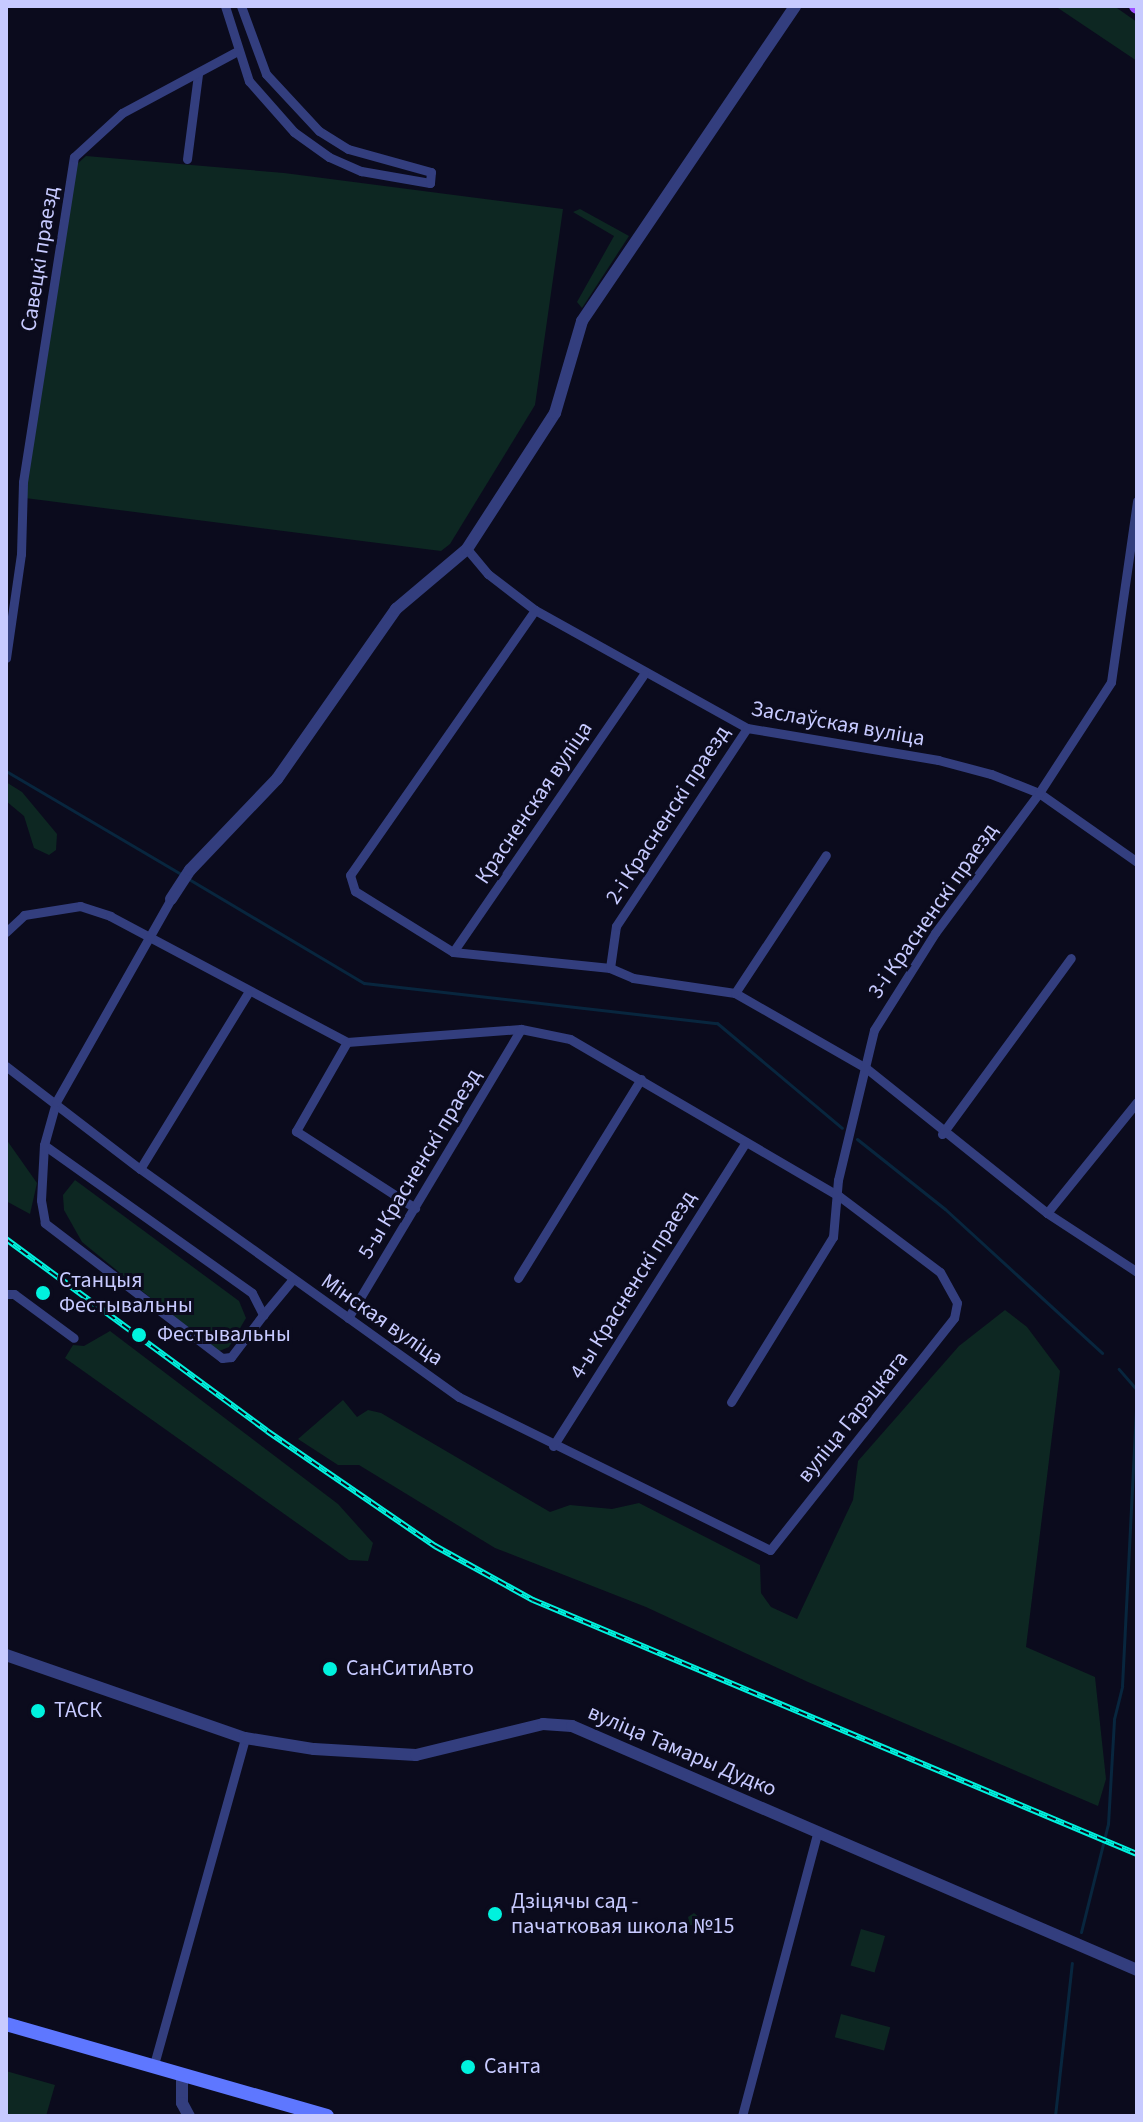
<!DOCTYPE html>
<meta charset="utf-8">
<style>
body{margin:0}
#map{position:relative;width:1143px;height:2122px;overflow:hidden;background:#0b0b1d;font-family:"Source Sans 3",sans-serif}
div>[style]{position:absolute}
.green>*{inset:0;background:#0d2722;transform-origin:0 0}
.stream>*{height:3px;margin:-1.5px;padding:0 1.5px;transform-origin:1.5px;border-radius:1.5px;background:#08263e}
.minor>*{height:9px;margin:-4.5px;padding:0 4.5px;transform-origin:4.5px;border-radius:4.5px;background:#333e7e}
.tertiary>*{height:12px;margin:-6px;padding:0 6px;transform-origin:6px;border-radius:6px;background:#333e7e}
.secondary>*{height:14px;margin:-7px;padding:0 7px;transform-origin:7px;border-radius:7px;background:#5e77ff}
.primary>*{height:14px;margin:-7px;padding:0 7px;transform-origin:7px;border-radius:7px;background:#9c4eff}
.rail>*{height:6px;margin-top:-3px;transform-origin:0;background:repeating-linear-gradient(90deg,#0b0b1d 0 9px,#00f2de 0 18px);box-sizing:border-box;border-block:2px solid #00f2de}
.dots>*{width:22px;height:22px;translate:-50% -50%;box-sizing:border-box;border:4px solid #0b0b1d;border-radius:50%}
span{translate:-50% -50%;white-space:nowrap;text-align:center;line-height:1.15;-webkit-text-stroke:6px #0b0b1d;paint-order:stroke}
.street-label{font-size:22px;color:#c7caff}
.poi-label{font-size:22px;color:#c7caff}
.left{translate:0 -50%;text-align:left}
.frame{position:absolute;inset:0;border:8px solid #c7caff;pointer-events:none}
</style>
<div id="map">
<div class="green">
<i style="clip-path:polygon(1055px 6px,1114px 6px,1137px 22px,1137px 61px)"></i>
<i style="clip-path:polygon(86px 156px,284px 173px,563px 209px,535px 405px,450px 544px,441px 551px,25px 498px,76px 165px)"></i>
<i style="clip-path:polygon(580px 209px,629px 236px,582px 308px,577px 302px,614px 236px,573px 212px)"></i>
<i style="clip-path:polygon(6px 782px,22px 792px,57px 834px,56px 850px,49px 855px,34px 848px,24px 816px,6px 801px)"></i>
<i style="clip-path:polygon(6px 1139px,37px 1183px,30px 1214px,6px 1201px)"></i>
<i style="clip-path:polygon(75px 1180px,239px 1301px,246px 1318px,229px 1347px,217px 1352px,82px 1242px,64px 1210px,63px 1195px)"></i>
<i style="clip-path:polygon(1005px 1310px,1027px 1327px,1060px 1371px,1026px 1647px,1095px 1677px,1106px 1779px,1098px 1806px,808px 1682px,646px 1607px,495px 1548px,359px 1465px,338px 1465px,298px 1439px,343px 1400px,357px 1417px,368px 1410px,381px 1413px,550px 1512px,570px 1505px,612px 1509px,639px 1503px,760px 1565px,761px 1593px,771px 1607px,797px 1619px,853px 1500px,858px 1461px,959px 1346px)"></i>
<i style="clip-path:polygon(110px 1331px,338px 1504px,373px 1543px,368px 1561px,349px 1560px,65px 1358px,73px 1345px,84px 1346px)"></i>
<i style="clip-path:polygon(694px 1913px,701px 1919px,710px 1918px,711px 1928px,690px 1925px,688px 1917px)"></i>
<i style="left:861px;top:1929px;width:25px;height:38px;rotate:16deg"></i>
<i style="left:841px;top:2014px;width:51px;height:24px;rotate:15deg"></i>
<i style="clip-path:polygon(6px 2071px,55px 2085px,46px 2116px,6px 2116px)"></i>
</div>
<div class="stream">
<i style="left:6px;top:771px;width:203px;rotate:30.5deg"></i>
<i style="left:187px;top:878px;width:206px;rotate:30.7deg"></i>
<i style="left:364px;top:983px;width:355px;rotate:6.5deg"></i>
<i style="left:717px;top:1023px;width:163px;rotate:40deg"></i>
<i style="left:857px;top:1139px;width:112px;rotate:38.5deg"></i>
<i style="left:945px;top:1209px;width:213px;rotate:42.5deg"></i>
<i style="left:1081px;top:1932px;width:111px;rotate:-76deg"></i>
<i style="left:1108px;top:1824px;width:105px;rotate:-86.7deg"></i>
<i style="left:1114px;top:1719px;width:34px;rotate:-76deg"></i>
<i style="left:1122px;top:1686px;width:296px;rotate:-87.1deg"></i>
<i style="left:1137px;top:1390px;width:28px;rotate:-131deg"></i>
<i style="left:1055px;top:2116px;width:154px;rotate:-83.7deg"></i>
</div>
<div class="minor">
<i style="left:225px;top:6px;width:79px;rotate:72.3deg"></i>
<i style="left:249px;top:81px;width:68px;rotate:48.6deg"></i>
<i style="left:294px;top:132px;width:43px;rotate:35.5deg"></i>
<i style="left:329px;top:157px;width:35px;rotate:24deg"></i>
<i style="left:361px;top:171px;width:70px;rotate:9.9deg"></i>
<i style="left:430px;top:183px;width:11px;rotate:-85deg"></i>
<i style="left:431px;top:172px;width:86px;rotate:-164.5deg"></i>
<i style="left:348px;top:149px;width:34px;rotate:-148deg"></i>
<i style="left:319px;top:131px;width:78px;rotate:-132.9deg"></i>
<i style="left:266px;top:74px;width:72px;rotate:-110.2deg"></i>
<i style="left:187px;top:159px;width:86px;rotate:-82.6deg"></i>
<i style="left:467px;top:549px;width:33px;rotate:50deg"></i>
<i style="left:488px;top:574px;width:59px;rotate:37.5deg"></i>
<i style="left:535px;top:610px;width:243px;rotate:29.1deg"></i>
<i style="left:747px;top:728px;width:194px;rotate:9.5deg"></i>
<i style="left:938px;top:760px;width:55px;rotate:14.8deg"></i>
<i style="left:991px;top:774px;width:52px;rotate:21.6deg"></i>
<i style="left:1039px;top:793px;width:120px;rotate:35.1deg"></i>
<i style="left:535px;top:610px;width:323px;rotate:124.9deg"></i>
<i style="left:350px;top:875px;width:17px;rotate:73deg"></i>
<i style="left:355px;top:891px;width:115px;rotate:31.9deg"></i>
<i style="left:453px;top:952px;width:158px;rotate:5.8deg"></i>
<i style="left:610px;top:968px;width:25px;rotate:23deg"></i>
<i style="left:633px;top:978px;width:103px;rotate:8.4deg"></i>
<i style="left:735px;top:993px;width:151px;rotate:29.8deg"></i>
<i style="left:866px;top:1068px;width:232px;rotate:38.7deg"></i>
<i style="left:1047px;top:1213px;width:108px;rotate:33.2deg"></i>
<i style="left:6px;top:658px;width:105px;rotate:-81.8deg"></i>
<i style="left:21px;top:554px;width:72px;rotate:-88.4deg"></i>
<i style="left:23px;top:482px;width:329px;rotate:-81.1deg"></i>
<i style="left:74px;top:157px;width:65px;rotate:-42.5deg"></i>
<i style="left:122px;top:113px;width:129px;rotate:-28.2deg"></i>
<i style="left:6px;top:932px;width:25px;rotate:-43deg"></i>
<i style="left:24px;top:915px;width:57px;rotate:-9.1deg"></i>
<i style="left:80px;top:906px;width:32px;rotate:18deg"></i>
<i style="left:110px;top:916px;width:268px;rotate:28deg"></i>
<i style="left:347px;top:1042px;width:174px;rotate:-4.3deg"></i>
<i style="left:521px;top:1029px;width:50px;rotate:11.5deg"></i>
<i style="left:570px;top:1039px;width:311px;rotate:30.3deg"></i>
<i style="left:839px;top:1196px;width:126px;rotate:37deg"></i>
<i style="left:940px;top:1272px;width:35px;rotate:61deg"></i>
<i style="left:957px;top:1303px;width:15px;rotate:101deg"></i>
<i style="left:954px;top:1318px;width:296px;rotate:128.4deg"></i>
<i style="left:770px;top:1550px;width:347px;rotate:-153.8deg"></i>
<i style="left:459px;top:1397px;width:392px;rotate:-144.4deg"></i>
<i style="left:140px;top:1169px;width:169px;rotate:-142.5deg"></i>
<i style="left:453px;top:952px;width:337px;rotate:-55.5deg"></i>
<i style="left:610px;top:968px;width:42px;rotate:-81.9deg"></i>
<i style="left:616px;top:926px;width:237px;rotate:-56.5deg"></i>
<i style="left:735px;top:993px;width:165px;rotate:-56.6deg"></i>
<i style="left:347px;top:1042px;width:103px;rotate:119.8deg"></i>
<i style="left:296px;top:1131px;width:142px;rotate:32.9deg"></i>
<i style="left:942px;top:1134px;width:218px;rotate:-53.8deg"></i>
<i style="left:44px;top:1145px;width:255px;rotate:35.4deg"></i>
<i style="left:252px;top:1293px;width:25px;rotate:63deg"></i>
<i style="left:263px;top:1315px;width:53px;rotate:127.3deg"></i>
<i style="left:231px;top:1357px;width:9px;rotate:174deg"></i>
<i style="left:222px;top:1358px;width:223px;rotate:-142.7deg"></i>
<i style="left:45px;top:1223px;width:23px;rotate:-100deg"></i>
<i style="left:41px;top:1200px;width:55px;rotate:-86.9deg"></i>
<i style="left:44px;top:1145px;width:45px;rotate:-74.4deg"></i>
<i style="left:56px;top:1102px;width:233px;rotate:-60.5deg"></i>
<i style="left:140px;top:1169px;width:206px;rotate:-58.5deg"></i>
<i style="left:1047px;top:1213px;width:143px;rotate:-51deg"></i>
<i style="left:518px;top:1278px;width:234px;rotate:-58.3deg"></i>
<i style="left:6px;top:1294px;width:8px"></i>
<i style="left:14px;top:1294px;width:74px;rotate:36.3deg"></i>
<i style="left:263px;top:1315px;width:47px;rotate:-50.2deg"></i>
<i style="left:348px;top:1318px;width:337px;rotate:-59.1deg"></i>
<i style="left:731px;top:1402px;width:194px;rotate:-58.3deg"></i>
<i style="left:833px;top:1237px;width:57px;rotate:-85deg"></i>
<i style="left:838px;top:1180px;width:154px;rotate:-76.5deg"></i>
<i style="left:874px;top:1030px;width:115px;rotate:-57.8deg"></i>
<i style="left:935px;top:933px;width:174px;rotate:-53.4deg"></i>
<i style="left:1039px;top:793px;width:132px;rotate:-57deg"></i>
<i style="left:1111px;top:682px;width:183px;rotate:-81.8deg"></i>
<i style="left:553px;top:1446px;width:359px;rotate:-57.6deg"></i>
<i style="left:153px;top:2068px;width:343px;rotate:-74.4deg"></i>
<i style="left:742px;top:2116px;width:295px;rotate:-75.1deg"></i>
</div>
<div class="tertiary">
<i style="left:171px;top:899px;width:35px;rotate:-57deg"></i>
<i style="left:190px;top:870px;width:126px;rotate:-46.3deg"></i>
<i style="left:277px;top:779px;width:208px;rotate:-55deg"></i>
<i style="left:396px;top:609px;width:93px;rotate:-40.2deg"></i>
<i style="left:467px;top:549px;width:162px;rotate:-57.1deg"></i>
<i style="left:555px;top:413px;width:96px;rotate:-73.6deg"></i>
<i style="left:582px;top:321px;width:380px;rotate:-55.9deg"></i>
<i style="left:6px;top:1655px;width:253px;rotate:19.2deg"></i>
<i style="left:245px;top:1738px;width:70px;rotate:9.1deg"></i>
<i style="left:314px;top:1749px;width:102px;rotate:3.4deg"></i>
<i style="left:416px;top:1755px;width:131px;rotate:-13.7deg"></i>
<i style="left:543px;top:1724px;width:29px;rotate:4deg"></i>
<i style="left:572px;top:1726px;width:615px;rotate:23.36deg"></i>
<i style="left:182px;top:2077px;width:26px;rotate:90deg"></i>
<i style="left:182px;top:2103px;width:15px;rotate:62deg"></i>
</div>
<div class="secondary">
<i style="left:6px;top:2024px;width:334px;rotate:16deg"></i>
</div>
<div class="primary">
<i style="left:1136px;top:6px;width:1px;rotate:45deg"></i>
</div>
<div class="rail">
<i style="left:6px;top:1239px;width:324px;rotate:36.3deg"></i>
<i style="left:267px;top:1431px;width:204px;rotate:34.4deg"></i>
<i style="left:435px;top:1546px;width:112px;rotate:28.9deg"></i>
<i style="left:533px;top:1600px;width:655px;rotate:22.81deg"></i>
</div>
<div class="dots">
<i style="left:43px;top:1293px;background:#00f2de"></i>
<i style="left:139px;top:1335px;background:#00f2de"></i>
<i style="left:330px;top:1669px;background:#00f2de"></i>
<i style="left:38px;top:1711px;background:#00f2de"></i>
<i style="left:495px;top:1914px;background:#00f2de"></i>
<i style="left:468px;top:2067px;background:#00f2de"></i>
</div>
<div class="street-label">
<span style="left:40px;top:259px;rotate:-81deg">Савецкі праезд</span>
<span style="left:838px;top:724px;rotate:10deg">Заслаўская вуліца</span>
<span style="left:534px;top:803px;rotate:-56deg">Красненская вуліца</span>
<span style="left:668px;top:815px;rotate:-57deg">2-і Красненскі праезд</span>
<span style="left:933px;top:911px;rotate:-55deg">3-і Красненскі праезд</span>
<span style="left:420px;top:1164px;rotate:-59deg">5-ы Красненскі праезд</span>
<span style="left:633px;top:1285px;rotate:-58deg">4-ы Красненскі праезд</span>
<span style="left:382px;top:1320px;rotate:35deg">Мінская вуліца</span>
<span style="left:853px;top:1417px;rotate:-51deg">вуліца Гарэцкага</span>
<span style="left:682px;top:1751px;rotate:23deg">вуліца Тамары Дудко</span>
</div>
<div class="poi-label">
<span class="left" style="left:59px;top:1293px">Станцыя<br>Фестывальны</span>
<span class="left" style="left:157px;top:1335px">Фестывальны</span>
<span class="left" style="left:346px;top:1669px">СанСитиАвто</span>
<span class="left" style="left:54px;top:1711px">ТАСК</span>
<span class="left" style="left:511px;top:1914px">Дзіцячы сад -<br>пачатковая школа №15</span>
<span class="left" style="left:484px;top:2067px">Санта</span>
</div>
<div class="frame"></div>
</div>
